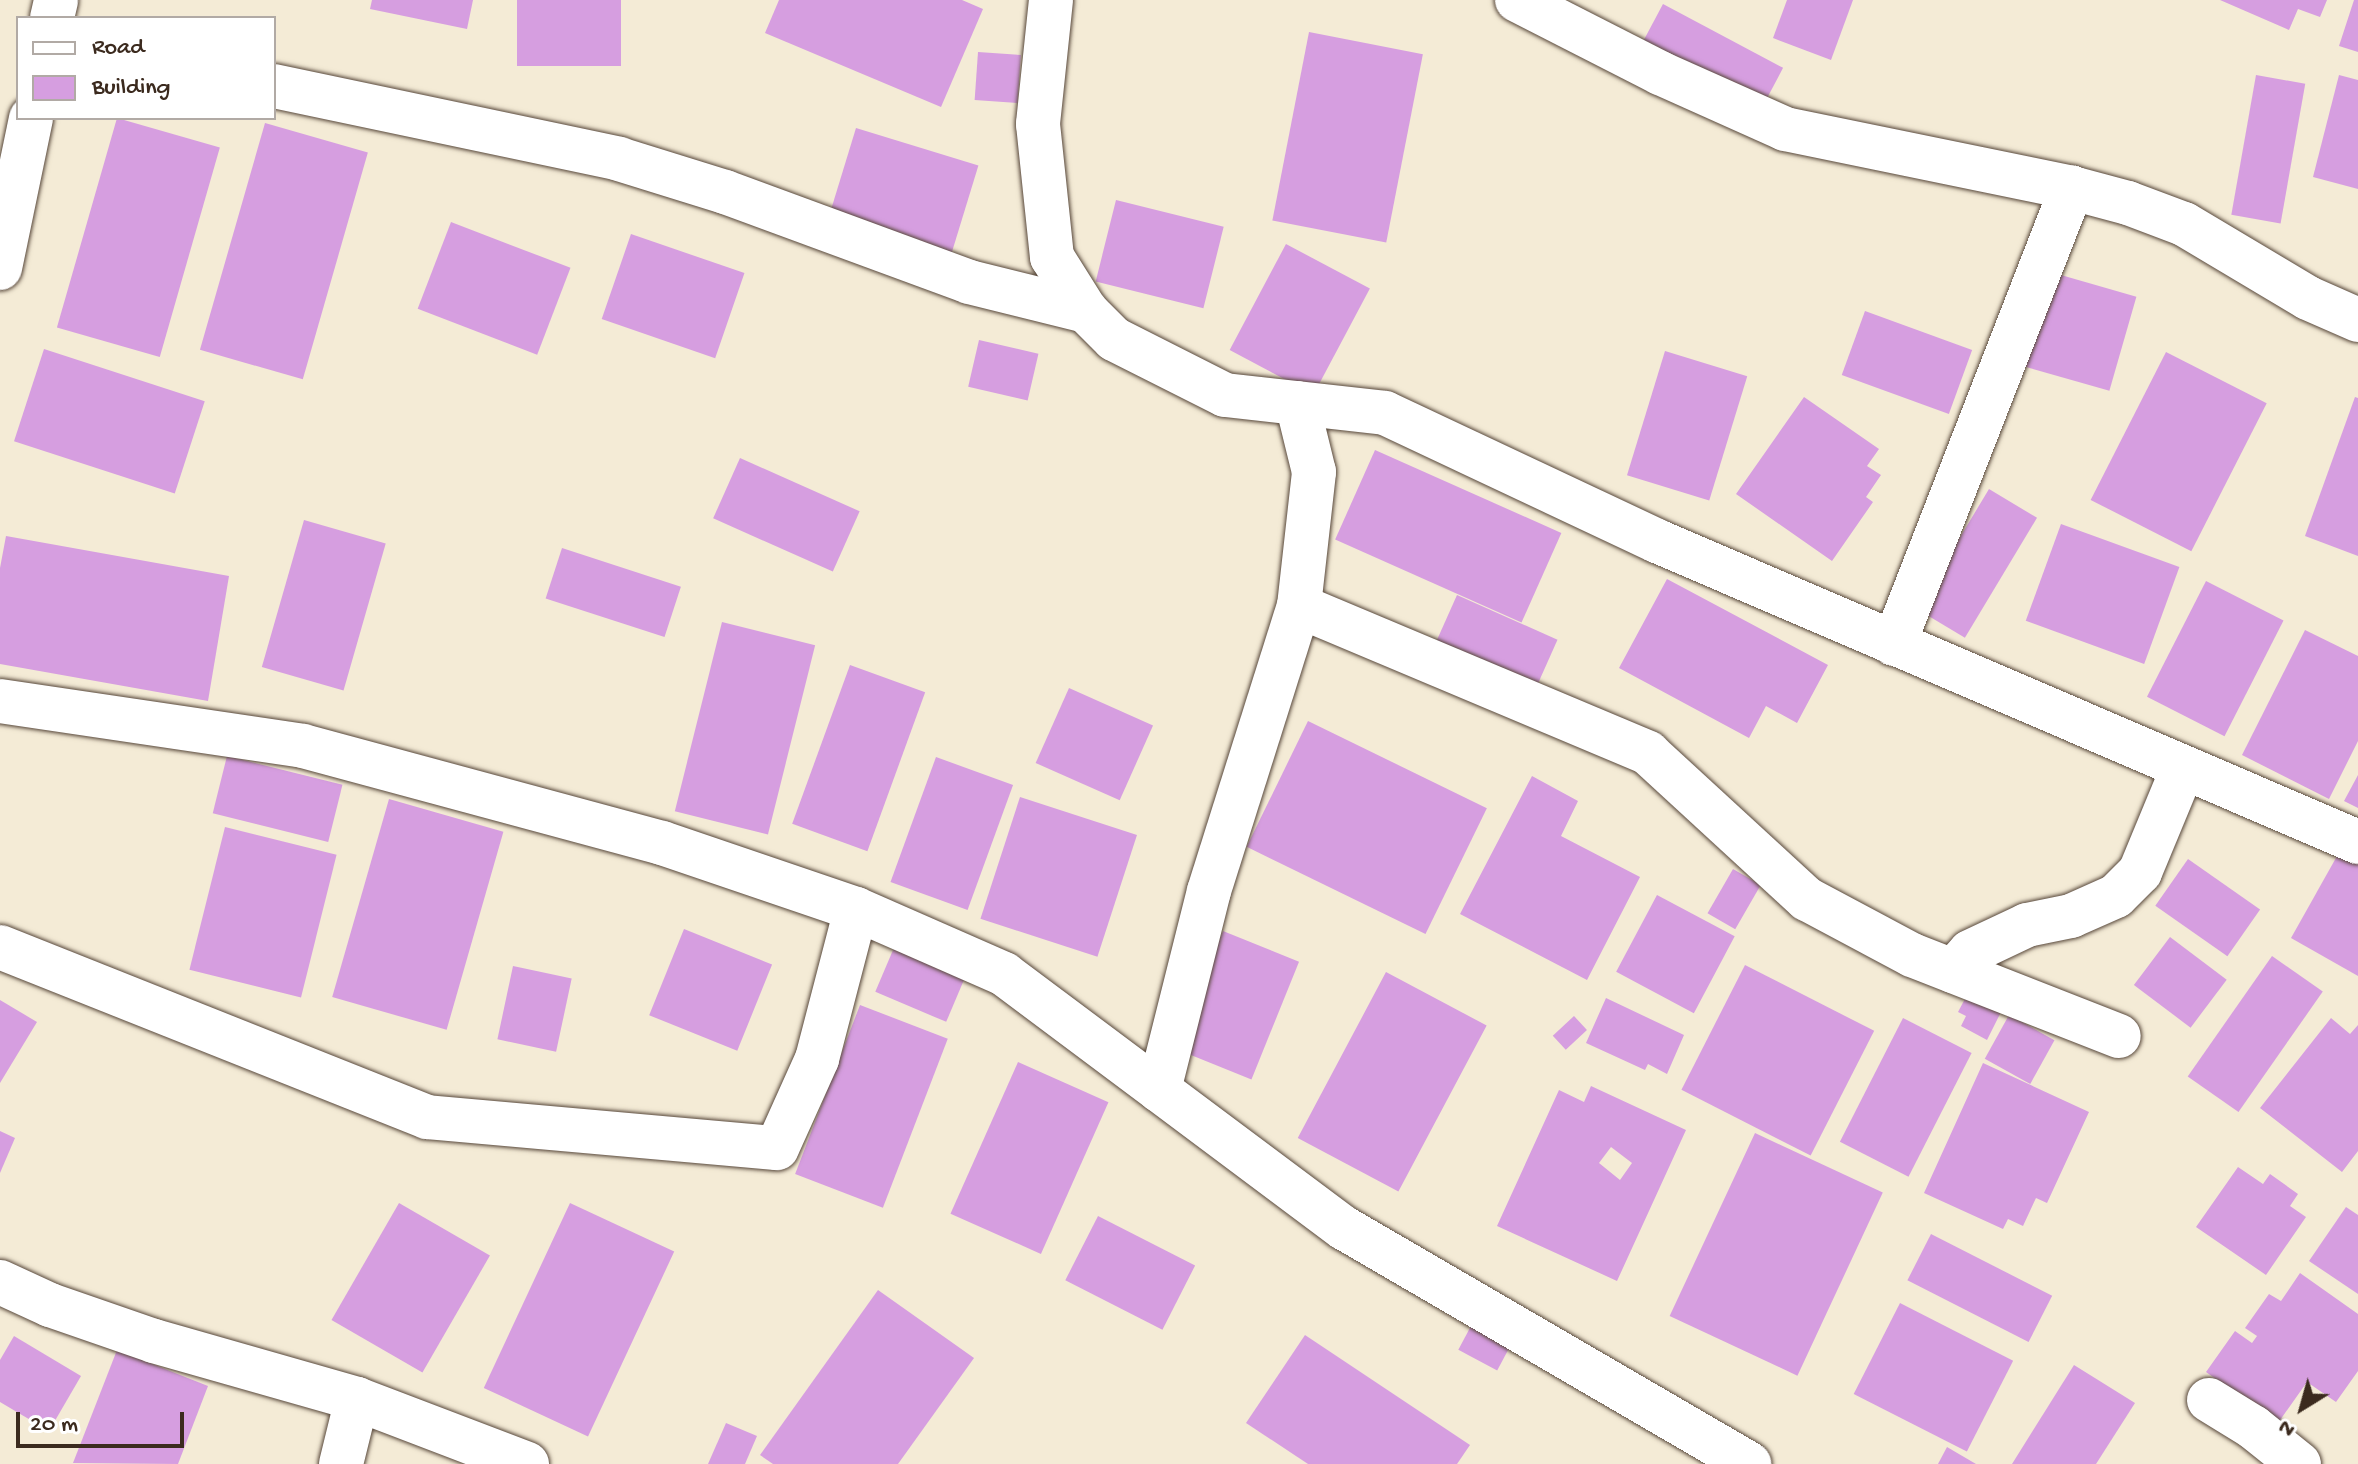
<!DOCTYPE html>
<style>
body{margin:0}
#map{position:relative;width:2358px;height:1464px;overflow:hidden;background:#f4ebd6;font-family:"Gochi Hand",sans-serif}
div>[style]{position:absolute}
.building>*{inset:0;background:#d69ee0;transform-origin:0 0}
.roads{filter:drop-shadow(0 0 2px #57473a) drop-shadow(0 0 2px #57473a)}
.minor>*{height:44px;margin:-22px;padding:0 22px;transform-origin:22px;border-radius:22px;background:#fff}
span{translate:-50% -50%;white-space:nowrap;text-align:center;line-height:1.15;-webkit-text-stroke:6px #fff;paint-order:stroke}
.legend{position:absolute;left:16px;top:16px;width:260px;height:104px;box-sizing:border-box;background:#fff;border:2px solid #b1aaa5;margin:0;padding:10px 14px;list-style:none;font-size:24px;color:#3b2a1e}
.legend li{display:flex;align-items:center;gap:16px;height:40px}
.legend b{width:40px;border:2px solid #b1aaa5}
.north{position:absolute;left:2262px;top:1368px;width:80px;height:80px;-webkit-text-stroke:6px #fff;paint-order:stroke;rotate:217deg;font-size:22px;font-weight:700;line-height:32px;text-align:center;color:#3b2a1e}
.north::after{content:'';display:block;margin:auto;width:28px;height:36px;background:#3b2a1e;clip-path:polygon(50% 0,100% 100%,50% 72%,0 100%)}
.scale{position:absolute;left:16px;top:1412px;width:168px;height:36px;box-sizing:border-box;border:4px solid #3b2a1e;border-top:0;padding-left:10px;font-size:24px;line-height:28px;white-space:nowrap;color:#3b2a1e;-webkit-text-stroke:6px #fff;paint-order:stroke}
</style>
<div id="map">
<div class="building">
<i style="clip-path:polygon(372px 0,473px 0,467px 29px,370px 9px)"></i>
<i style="left:517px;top:0;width:104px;height:66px"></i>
<i style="clip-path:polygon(779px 0,962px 0,983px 9px,941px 107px,765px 33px)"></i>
<i style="clip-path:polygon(1787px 0,1853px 0,1831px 60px,1773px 38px)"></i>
<i style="clip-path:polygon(2220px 0,2327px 0,2320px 17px,2298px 9px,2289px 30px)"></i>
<i style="clip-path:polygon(2354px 0,2358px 0,2358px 52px,2339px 46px)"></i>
<i style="left:1663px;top:4px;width:136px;height:42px;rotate:28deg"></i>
<i style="left:1309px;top:32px;width:116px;height:192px;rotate:11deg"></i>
<i style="left:978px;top:52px;width:43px;height:48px;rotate:4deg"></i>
<i style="left:2256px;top:75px;width:50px;height:142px;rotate:10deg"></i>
<i style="clip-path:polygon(2339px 75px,2358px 80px,2358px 189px,2313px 177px)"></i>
<i style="left:117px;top:118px;width:107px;height:218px;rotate:16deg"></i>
<i style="left:265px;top:123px;width:107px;height:236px;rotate:16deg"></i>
<i style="left:856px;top:128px;width:128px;height:102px;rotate:17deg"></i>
<i style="left:1116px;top:200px;width:111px;height:84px;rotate:14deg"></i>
<i style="left:451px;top:222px;width:128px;height:93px;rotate:21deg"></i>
<i style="left:631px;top:234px;width:120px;height:90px;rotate:19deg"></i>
<i style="left:1286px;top:244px;width:95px;height:120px;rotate:28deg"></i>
<i style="left:2047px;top:271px;width:93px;height:98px;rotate:16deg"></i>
<i style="left:1865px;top:311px;width:114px;height:68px;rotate:20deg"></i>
<i style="left:979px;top:340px;width:61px;height:48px;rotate:13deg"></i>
<i style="left:44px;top:349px;width:169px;height:97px;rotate:18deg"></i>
<i style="left:1665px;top:351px;width:86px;height:130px;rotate:17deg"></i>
<i style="left:2166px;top:352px;width:113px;height:166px;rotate:27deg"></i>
<i style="clip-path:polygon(1804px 397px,1879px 449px,1867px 466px,1881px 475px,1866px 497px,1873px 502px,1832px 561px,1736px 494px)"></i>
<i style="clip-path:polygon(2355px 397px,2358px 398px,2358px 556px,2305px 536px)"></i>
<i style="left:1375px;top:450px;width:204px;height:98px;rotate:24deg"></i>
<i style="left:740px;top:458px;width:131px;height:66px;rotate:24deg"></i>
<i style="left:1989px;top:489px;width:56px;height:140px;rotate:31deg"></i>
<i style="left:304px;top:520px;width:85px;height:153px;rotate:16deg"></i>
<i style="left:2061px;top:524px;width:126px;height:103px;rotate:20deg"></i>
<i style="clip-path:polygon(6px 536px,229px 576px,208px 701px,0 664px,0 568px)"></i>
<i style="left:562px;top:548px;width:125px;height:53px;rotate:18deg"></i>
<i style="clip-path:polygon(1667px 579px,1828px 665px,1797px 723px,1766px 706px,1749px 738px,1619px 668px)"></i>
<i style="left:2206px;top:581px;width:87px;height:130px;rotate:27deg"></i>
<i style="left:1457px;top:595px;width:110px;height:57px;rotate:24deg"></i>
<i style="left:722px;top:622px;width:96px;height:195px;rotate:14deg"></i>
<i style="clip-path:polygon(2305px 630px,2358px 656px,2358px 741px,2329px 799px,2242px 755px)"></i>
<i style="left:850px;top:665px;width:80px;height:169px;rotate:20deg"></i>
<i style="left:1069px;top:688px;width:92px;height:82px;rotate:24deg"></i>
<i style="left:1308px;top:721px;width:199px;height:140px;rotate:26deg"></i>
<i style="left:227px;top:756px;width:119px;height:59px;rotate:14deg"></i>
<i style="left:936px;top:757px;width:82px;height:133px;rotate:20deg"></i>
<i style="clip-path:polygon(2358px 775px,2358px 808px,2344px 801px)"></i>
<i style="clip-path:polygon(1532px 776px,1578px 801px,1561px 836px,1640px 877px,1587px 980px,1460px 914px)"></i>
<i style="left:1020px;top:797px;width:123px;height:128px;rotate:18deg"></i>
<i style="left:389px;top:799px;width:119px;height:206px;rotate:16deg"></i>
<i style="left:225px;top:827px;width:115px;height:147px;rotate:14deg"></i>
<i style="clip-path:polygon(2341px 849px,2358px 858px,2358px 976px,2291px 938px)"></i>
<i style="left:2188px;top:859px;width:88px;height:57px;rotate:35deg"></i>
<i style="left:1733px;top:869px;width:32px;height:51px;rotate:30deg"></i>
<i style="left:1657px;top:895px;width:88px;height:87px;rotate:28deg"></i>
<i style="left:684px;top:929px;width:95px;height:93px;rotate:22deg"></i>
<i style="left:1223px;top:931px;width:82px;height:127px;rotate:22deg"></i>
<i style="left:2170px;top:937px;width:71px;height:60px;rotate:37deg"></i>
<i style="left:896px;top:943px;width:77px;height:53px;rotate:23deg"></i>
<i style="left:2272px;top:956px;width:62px;height:147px;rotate:35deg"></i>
<i style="left:1745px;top:965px;width:145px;height:140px;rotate:27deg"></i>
<i style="left:513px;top:966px;width:60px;height:75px;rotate:12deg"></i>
<i style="left:1386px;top:972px;width:114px;height:188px;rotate:28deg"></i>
<i style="clip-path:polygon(1967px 995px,2006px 1002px,1987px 1040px,1961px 1026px,1966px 1016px,1958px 1012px)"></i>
<i style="clip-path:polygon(1606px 998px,1684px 1035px,1667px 1074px,1648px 1064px,1645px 1070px,1586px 1043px)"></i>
<i style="clip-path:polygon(0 1000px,37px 1022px,0 1083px)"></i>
<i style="left:860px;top:1005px;width:94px;height:181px;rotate:21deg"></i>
<i style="left:2009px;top:1015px;width:52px;height:50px;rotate:29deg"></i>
<i style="left:1574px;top:1016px;width:19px;height:29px;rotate:47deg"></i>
<i style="left:1903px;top:1018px;width:77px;height:139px;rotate:27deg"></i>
<i style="clip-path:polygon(2331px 1018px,2350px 1034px,2358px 1025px,2358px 1151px,2342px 1172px,2260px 1108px)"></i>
<i style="left:1018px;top:1062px;width:99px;height:166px;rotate:24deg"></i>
<i style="clip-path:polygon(1983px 1063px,2089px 1112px,2047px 1203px,2036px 1198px,2023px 1226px,2008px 1219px,2003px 1229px,1924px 1193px)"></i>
<i style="clip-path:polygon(evenodd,1591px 1086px,1686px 1130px,1617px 1281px,1497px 1226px,1559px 1090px,1584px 1102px,1591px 1086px,1611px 1147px,1632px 1163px,1620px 1180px,1599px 1163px,1611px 1147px)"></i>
<i style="clip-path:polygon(0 1131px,15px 1138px,0 1173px)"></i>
<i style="left:1755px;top:1133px;width:141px;height:202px;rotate:25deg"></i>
<i style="clip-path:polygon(2238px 1167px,2263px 1184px,2270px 1174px,2298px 1194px,2290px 1206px,2306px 1217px,2266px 1275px,2196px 1227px)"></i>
<i style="left:399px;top:1203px;width:105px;height:135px;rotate:30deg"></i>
<i style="left:570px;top:1203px;width:115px;height:204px;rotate:25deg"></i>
<i style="clip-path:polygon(2346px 1207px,2358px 1215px,2358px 1294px,2309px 1261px)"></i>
<i style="left:1098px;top:1216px;width:109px;height:72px;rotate:27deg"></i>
<i style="left:1931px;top:1234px;width:136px;height:52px;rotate:27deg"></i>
<i style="clip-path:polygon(2300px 1273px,2358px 1314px,2358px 1371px,2336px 1402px,2307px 1382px,2278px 1423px,2206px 1372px,2235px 1331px,2252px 1343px,2257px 1336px,2245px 1328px,2269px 1294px,2281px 1301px)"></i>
<i style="clip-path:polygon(878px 1290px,974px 1358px,898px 1464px,773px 1464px,760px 1455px)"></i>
<i style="left:1900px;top:1303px;width:127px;height:102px;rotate:27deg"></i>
<i style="left:1471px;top:1326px;width:44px;height:27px;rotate:28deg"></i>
<i style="clip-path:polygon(1305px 1335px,1470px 1445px,1457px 1464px,1308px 1464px,1246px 1423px)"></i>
<i style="clip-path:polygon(14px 1336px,81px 1376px,49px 1431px,0 1402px,0 1360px)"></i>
<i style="clip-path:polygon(117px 1350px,208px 1386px,178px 1464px,73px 1463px)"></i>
<i style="clip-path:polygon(2074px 1365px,2135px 1403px,2096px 1464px,2012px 1464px)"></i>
<i style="clip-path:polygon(726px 1423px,757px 1436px,745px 1464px,708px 1464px)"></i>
<i style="clip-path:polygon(1947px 1447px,1976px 1464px,1938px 1464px)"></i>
</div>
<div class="roads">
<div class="minor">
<i style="left:1051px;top:0;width:125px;rotate:96deg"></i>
<i style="left:1038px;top:124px;width:134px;rotate:84deg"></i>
<i style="left:1052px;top:257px;width:64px;rotate:57.8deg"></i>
<i style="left:1086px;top:311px;width:40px;rotate:45deg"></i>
<i style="left:1114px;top:339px;width:124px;rotate:26.8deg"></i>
<i style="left:1225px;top:395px;width:161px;rotate:6.4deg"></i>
<i style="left:1385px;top:413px;width:301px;rotate:25.2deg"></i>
<i style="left:1657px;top:541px;width:763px;rotate:23.24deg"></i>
<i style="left:1517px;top:0;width:161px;rotate:27deg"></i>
<i style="left:1660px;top:73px;width:137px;rotate:24.1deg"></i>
<i style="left:1785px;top:129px;width:293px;rotate:11.6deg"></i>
<i style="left:2072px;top:188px;width:58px;rotate:15deg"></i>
<i style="left:2128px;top:203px;width:60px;rotate:20.6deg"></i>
<i style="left:2184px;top:224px;width:144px;rotate:30.8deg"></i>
<i style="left:2308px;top:298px;width:55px;rotate:23.7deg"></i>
<i style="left:52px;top:18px;width:18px;rotate:-77deg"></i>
<i style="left:274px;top:86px;width:353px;rotate:11.9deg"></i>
<i style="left:619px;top:159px;width:111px;rotate:17.3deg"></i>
<i style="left:725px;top:192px;width:260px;rotate:20.2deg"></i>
<i style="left:969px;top:282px;width:121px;rotate:13.9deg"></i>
<i style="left:0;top:268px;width:153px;rotate:-78.3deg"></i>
<i style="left:1299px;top:606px;width:379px;rotate:22.8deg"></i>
<i style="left:1648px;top:753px;width:216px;rotate:42.6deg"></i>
<i style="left:1807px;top:899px;width:119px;rotate:28.1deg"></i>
<i style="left:1912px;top:955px;width:222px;rotate:21.4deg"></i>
<i style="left:1894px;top:644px;width:490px;rotate:-68.7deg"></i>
<i style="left:0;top:701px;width:306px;rotate:8.4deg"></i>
<i style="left:303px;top:746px;width:372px;rotate:15.1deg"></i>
<i style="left:662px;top:843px;width:205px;rotate:18.8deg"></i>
<i style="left:856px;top:909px;width:162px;rotate:23.7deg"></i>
<i style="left:1004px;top:974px;width:424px;rotate:36.8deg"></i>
<i style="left:1344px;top:1228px;width:469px;rotate:30.2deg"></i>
<i style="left:0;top:947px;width:460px;rotate:21.7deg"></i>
<i style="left:427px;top:1117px;width:351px;rotate:5.1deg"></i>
<i style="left:777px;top:1148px;width:98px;rotate:-65.8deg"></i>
<i style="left:817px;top:1059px;width:155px;rotate:-75.4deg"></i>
<i style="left:1953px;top:971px;width:25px;rotate:-48deg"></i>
<i style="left:1970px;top:952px;width:63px;rotate:-25.3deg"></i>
<i style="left:2027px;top:925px;width:45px;rotate:-11.6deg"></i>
<i style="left:2071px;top:916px;width:49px;rotate:-24deg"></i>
<i style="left:2116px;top:896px;width:34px;rotate:-45deg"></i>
<i style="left:2140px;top:872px;width:113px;rotate:-67.5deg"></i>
<i style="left:1159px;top:1090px;width:205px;rotate:-75.9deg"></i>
<i style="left:1209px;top:891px;width:299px;rotate:-72.5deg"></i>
<i style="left:1299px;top:606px;width:135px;rotate:-83.6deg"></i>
<i style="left:1314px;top:472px;width:71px;rotate:-103.8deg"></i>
<i style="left:0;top:1282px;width:55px;rotate:24.7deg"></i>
<i style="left:50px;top:1305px;width:110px;rotate:19.1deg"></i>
<i style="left:154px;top:1341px;width:211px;rotate:15.9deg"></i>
<i style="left:357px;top:1399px;width:182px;rotate:20.9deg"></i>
<i style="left:2209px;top:1400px;width:52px;rotate:31.5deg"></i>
<i style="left:2253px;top:1427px;width:59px;rotate:38.8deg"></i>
<i style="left:341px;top:1464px;width:67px;rotate:-76.2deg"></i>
</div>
</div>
<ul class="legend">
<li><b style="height:10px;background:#fff"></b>Road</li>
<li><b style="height:22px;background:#d69ee0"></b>Building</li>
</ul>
<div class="north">N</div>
<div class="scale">20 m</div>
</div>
